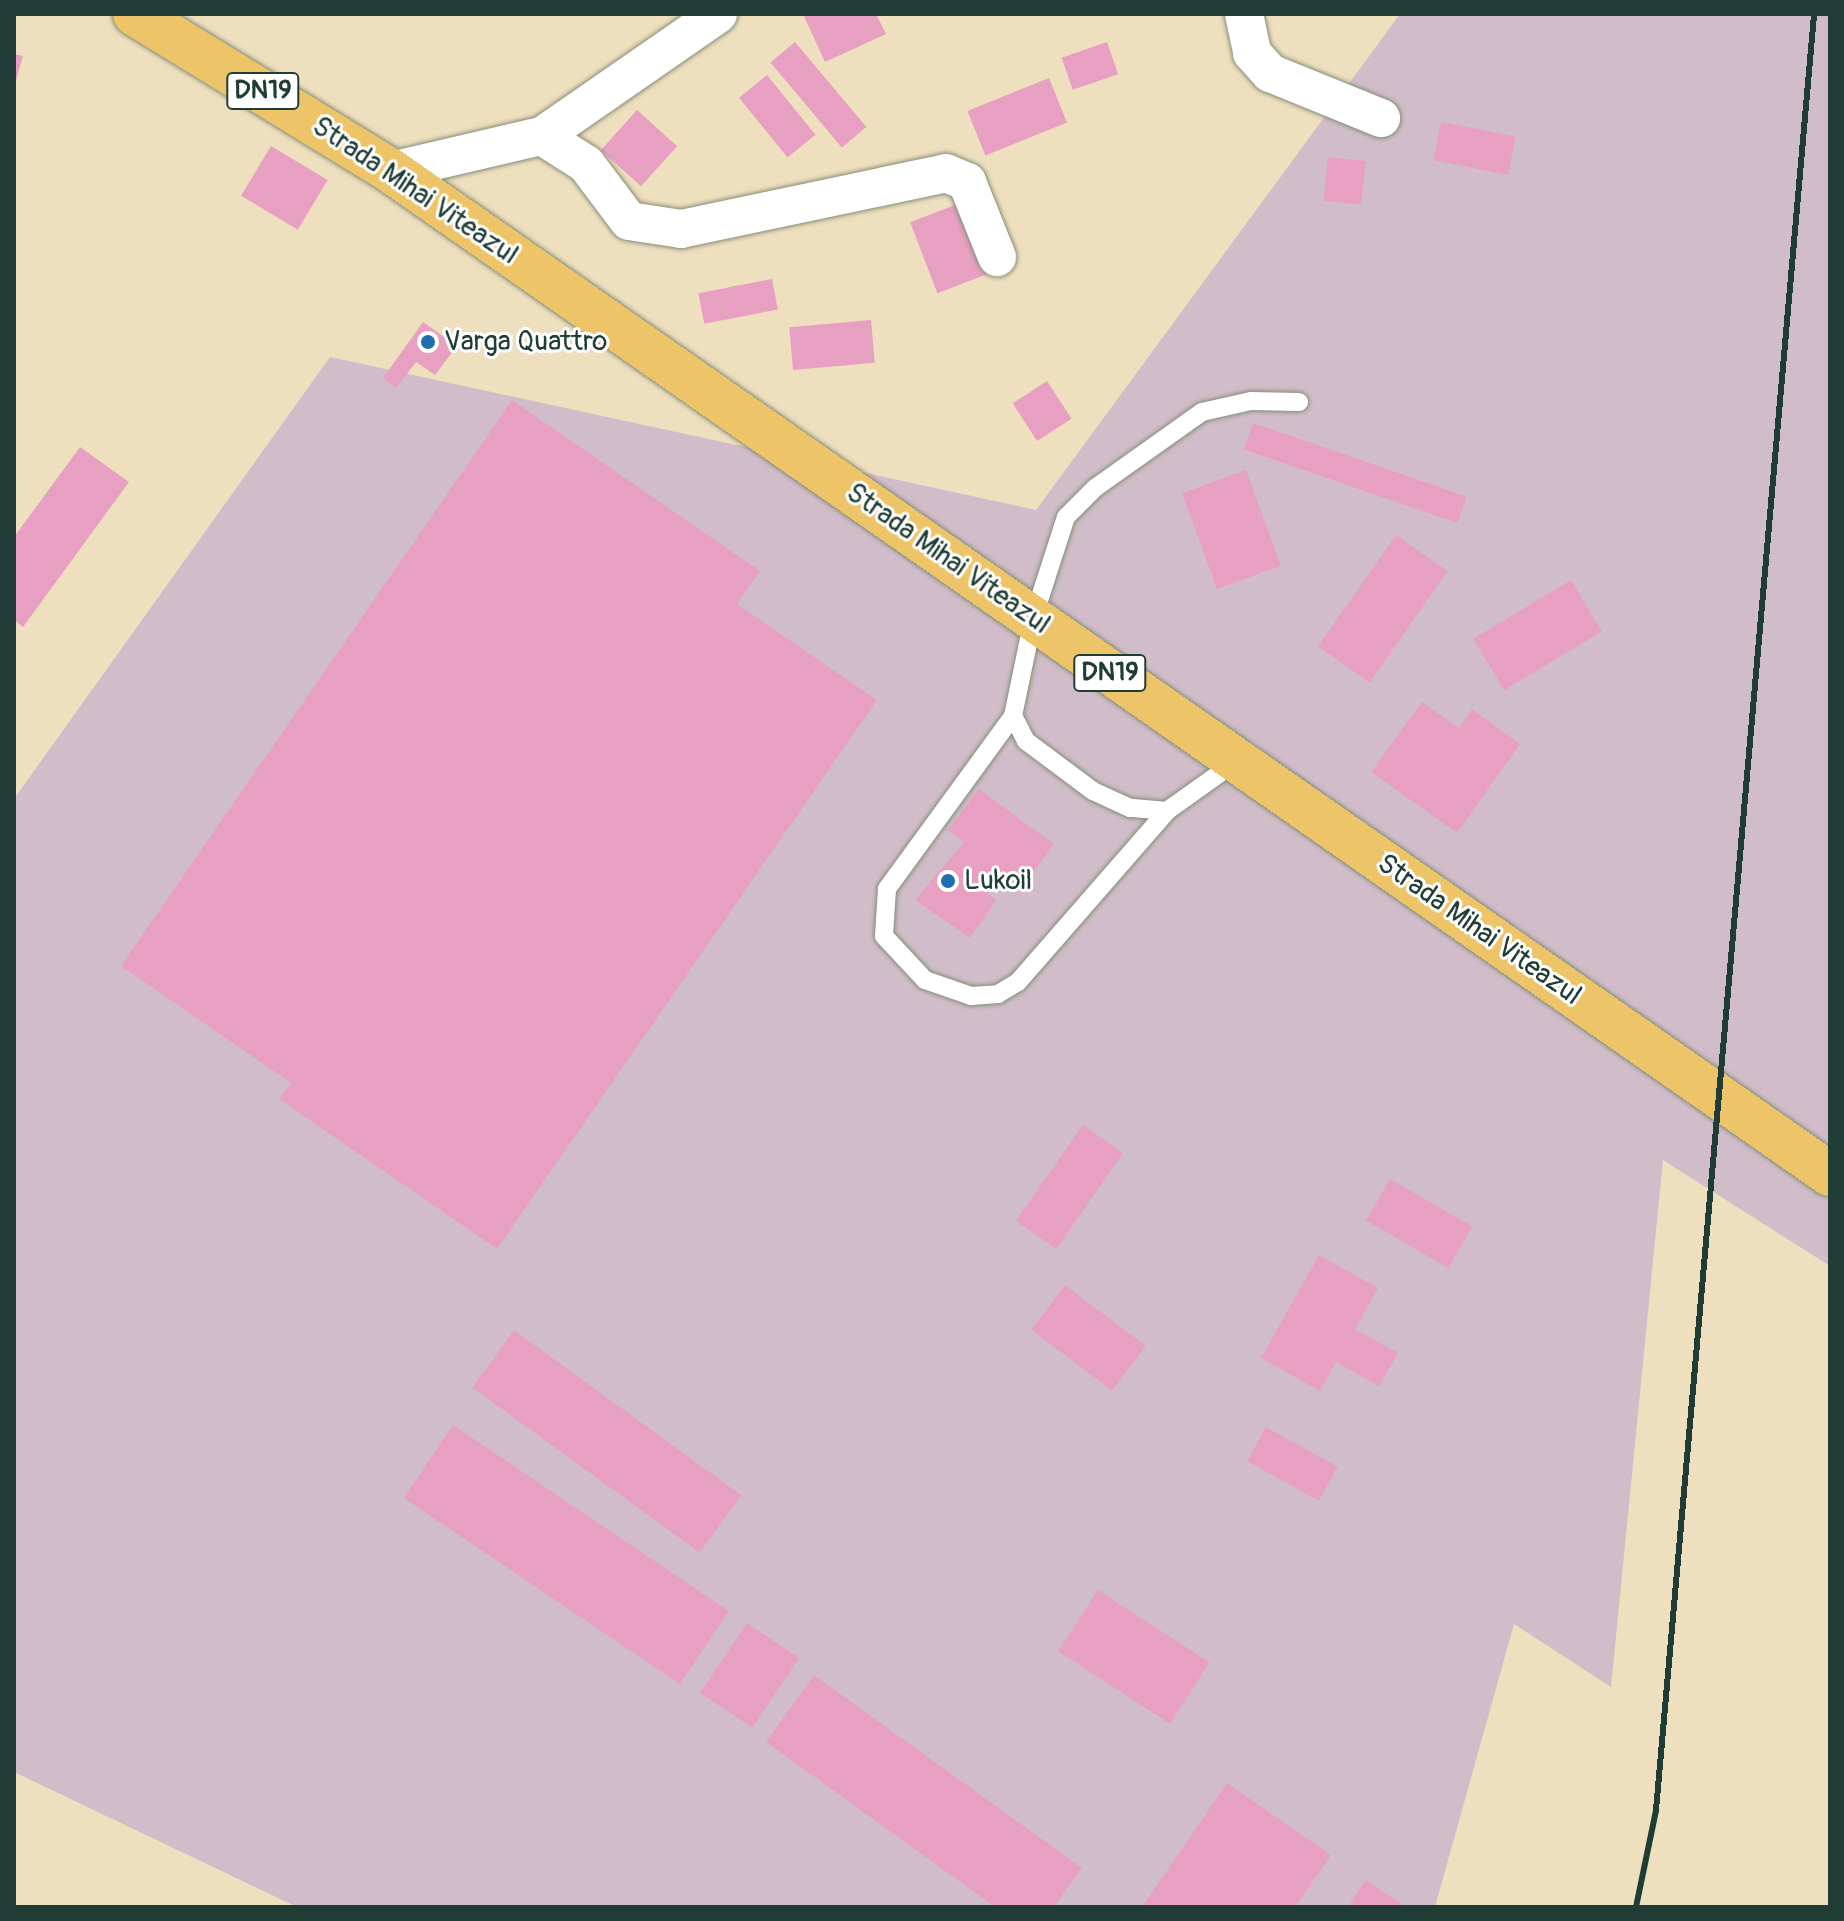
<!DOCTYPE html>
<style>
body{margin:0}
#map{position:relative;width:1844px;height:1921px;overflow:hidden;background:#eedfbe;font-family:Pangolin,sans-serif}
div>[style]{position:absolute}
.industrial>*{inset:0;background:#d1bdc9}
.building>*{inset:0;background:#e8a0c2;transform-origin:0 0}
.roads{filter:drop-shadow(0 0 2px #868e79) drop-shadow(0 0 2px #868e79)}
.service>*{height:18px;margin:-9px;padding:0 9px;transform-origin:9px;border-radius:9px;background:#fff}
.minor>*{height:38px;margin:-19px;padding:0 19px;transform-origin:19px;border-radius:19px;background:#fff}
.primary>*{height:44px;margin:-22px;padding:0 22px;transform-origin:22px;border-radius:22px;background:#eec469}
.rail>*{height:6px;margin:-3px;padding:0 3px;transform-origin:3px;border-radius:3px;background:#1f3d34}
.dots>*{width:22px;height:22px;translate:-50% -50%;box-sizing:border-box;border:4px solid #fff;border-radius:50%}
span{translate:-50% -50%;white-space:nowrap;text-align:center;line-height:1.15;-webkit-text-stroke:6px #fff;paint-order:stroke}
.shield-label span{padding:2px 6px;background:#fff;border:2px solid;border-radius:6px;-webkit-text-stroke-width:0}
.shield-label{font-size:26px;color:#1f3d34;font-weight:700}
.street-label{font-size:28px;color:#1f3d34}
.poi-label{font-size:28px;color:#1f3d34}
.left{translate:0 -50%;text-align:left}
.frame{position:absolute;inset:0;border:16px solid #1f3d34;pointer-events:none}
</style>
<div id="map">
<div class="industrial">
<i style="clip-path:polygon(1400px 14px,1830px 14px,1830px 1266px,1663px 1160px,1611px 1687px,1514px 1624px,1435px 1907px,297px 1907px,14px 1772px,14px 799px,330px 357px,1036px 510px)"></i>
</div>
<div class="building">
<i style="clip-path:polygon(803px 14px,876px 14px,886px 34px,825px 62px)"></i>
<i style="left:795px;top:42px;width:111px;height:32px;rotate:50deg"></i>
<i style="left:1107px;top:42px;width:34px;height:48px;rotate:71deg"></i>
<i style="clip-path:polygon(14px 54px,23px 56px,15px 84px,14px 84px)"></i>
<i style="left:767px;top:75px;width:77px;height:36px;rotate:51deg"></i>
<i style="left:1049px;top:78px;width:48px;height:88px;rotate:68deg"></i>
<i style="left:637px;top:110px;width:54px;height:54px;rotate:42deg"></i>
<i style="left:1441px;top:122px;width:76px;height:39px;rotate:11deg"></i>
<i style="left:271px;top:146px;width:66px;height:58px;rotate:31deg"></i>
<i style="left:1328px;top:157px;width:38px;height:44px;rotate:6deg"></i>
<i style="left:968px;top:200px;width:76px;height:62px;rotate:69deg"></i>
<i style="left:772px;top:279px;width:31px;height:75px;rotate:79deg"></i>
<i style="left:871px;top:320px;width:43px;height:82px;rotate:85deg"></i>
<i style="clip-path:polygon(423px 322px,457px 346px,435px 375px,416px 362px,396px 388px,383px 378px)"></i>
<i style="left:1047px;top:381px;width:45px;height:41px;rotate:57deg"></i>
<i style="clip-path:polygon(512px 400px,760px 571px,737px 604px,877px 700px,497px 1249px,279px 1099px,291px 1083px,121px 966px)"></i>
<i style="left:1253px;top:423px;width:226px;height:28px;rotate:19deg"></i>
<i style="clip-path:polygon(80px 447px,129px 482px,23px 627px,14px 620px,14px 537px)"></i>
<i style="left:1246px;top:470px;width:102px;height:68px;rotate:70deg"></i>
<i style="left:1396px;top:535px;width:63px;height:136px;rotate:35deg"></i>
<i style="left:1571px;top:580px;width:60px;height:114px;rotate:59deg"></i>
<i style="clip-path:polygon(1422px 702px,1459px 728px,1472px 709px,1520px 744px,1457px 833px,1371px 772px)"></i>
<i style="clip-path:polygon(979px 789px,1054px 844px,1022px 887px,1003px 873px,987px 894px,996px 900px,970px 938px,915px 900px,964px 842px,948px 830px)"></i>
<i style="left:1083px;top:1125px;width:49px;height:117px;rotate:35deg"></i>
<i style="left:1390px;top:1179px;width:95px;height:48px;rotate:30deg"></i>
<i style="clip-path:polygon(1319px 1255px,1378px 1288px,1355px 1329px,1398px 1353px,1379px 1386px,1336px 1362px,1320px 1391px,1261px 1358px)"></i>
<i style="left:1065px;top:1285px;width:101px;height:56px;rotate:37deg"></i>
<i style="left:514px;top:1330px;width:281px;height:71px;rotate:36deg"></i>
<i style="left:453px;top:1425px;width:333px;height:88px;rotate:34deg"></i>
<i style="left:1266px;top:1427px;width:82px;height:39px;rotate:29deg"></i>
<i style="left:1098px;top:1590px;width:133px;height:73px;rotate:33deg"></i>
<i style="left:747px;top:1623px;width:63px;height:84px;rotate:34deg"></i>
<i style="clip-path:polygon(814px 1675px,1082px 1868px,1054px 1907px,995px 1907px,766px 1742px)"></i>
<i style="clip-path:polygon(1227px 1783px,1331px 1855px,1295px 1907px,1142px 1907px)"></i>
<i style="clip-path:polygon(1366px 1880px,1406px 1907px,1348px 1907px)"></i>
</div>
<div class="roads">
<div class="service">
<i style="left:1013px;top:716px;width:214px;rotate:126.1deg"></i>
<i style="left:887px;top:889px;width:47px;rotate:93.7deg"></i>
<i style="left:884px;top:936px;width:60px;rotate:47deg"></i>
<i style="left:925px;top:980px;width:49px;rotate:19.2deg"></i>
<i style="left:971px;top:996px;width:27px;rotate:-4deg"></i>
<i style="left:998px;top:994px;width:23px;rotate:-31deg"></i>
<i style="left:1018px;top:982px;width:227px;rotate:-48.9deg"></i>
<i style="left:1237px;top:761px;width:86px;rotate:144.5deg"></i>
<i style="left:1167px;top:811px;width:37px;rotate:-175deg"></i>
<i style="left:1130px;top:808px;width:41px;rotate:-155.3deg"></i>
<i style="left:1093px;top:791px;width:84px;rotate:-143.3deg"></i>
<i style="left:1026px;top:741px;width:28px;rotate:-117deg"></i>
<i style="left:1013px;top:716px;width:99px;rotate:-78.3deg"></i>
<i style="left:1033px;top:619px;width:107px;rotate:-72.1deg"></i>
<i style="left:1066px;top:517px;width:41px;rotate:-45deg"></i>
<i style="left:1095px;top:488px;width:131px;rotate:-35.4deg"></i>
<i style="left:1202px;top:412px;width:50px;rotate:-12.7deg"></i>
<i style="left:1251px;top:401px;width:48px;rotate:1.2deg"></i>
</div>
<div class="minor">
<i style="left:1244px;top:14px;width:40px;rotate:78deg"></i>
<i style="left:1252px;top:53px;width:27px;rotate:48deg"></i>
<i style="left:1270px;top:73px;width:120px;rotate:22.1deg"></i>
<i style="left:542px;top:136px;width:214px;rotate:-34.7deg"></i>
<i style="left:391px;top:171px;width:155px;rotate:-13.1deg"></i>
<i style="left:542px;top:136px;width:52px;rotate:32.5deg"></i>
<i style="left:586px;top:164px;width:71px;rotate:53deg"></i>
<i style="left:629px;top:221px;width:53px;rotate:8.7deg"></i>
<i style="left:681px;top:229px;width:271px;rotate:-11.9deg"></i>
<i style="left:946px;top:173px;width:23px;rotate:23deg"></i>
<i style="left:967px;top:182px;width:81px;rotate:68.2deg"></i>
</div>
<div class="primary">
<i style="left:135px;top:14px;width:300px;rotate:31.5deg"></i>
<i style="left:391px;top:171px;width:1754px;rotate:34.88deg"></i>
</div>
</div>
<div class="rail">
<i style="left:1636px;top:1907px;width:99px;rotate:-78.3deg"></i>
<i style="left:1656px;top:1810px;width:1803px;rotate:-84.97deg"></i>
</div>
<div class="dots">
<i style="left:428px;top:342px;background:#1f6fb2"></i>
<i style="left:948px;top:881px;background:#1f6fb2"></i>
</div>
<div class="shield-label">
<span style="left:263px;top:91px">DN19</span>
<span style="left:1110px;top:673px">DN19</span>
</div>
<div class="street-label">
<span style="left:415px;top:191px;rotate:34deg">Strada Mihai Viteazul</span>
<span style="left:948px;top:559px;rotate:35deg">Strada Mihai Viteazul</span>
<span style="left:1479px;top:930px;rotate:35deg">Strada Mihai Viteazul</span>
</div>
<div class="poi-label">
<span class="left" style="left:444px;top:342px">Varga Quattro</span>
<span class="left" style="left:964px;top:881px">Lukoil</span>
</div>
<div class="frame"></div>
</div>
